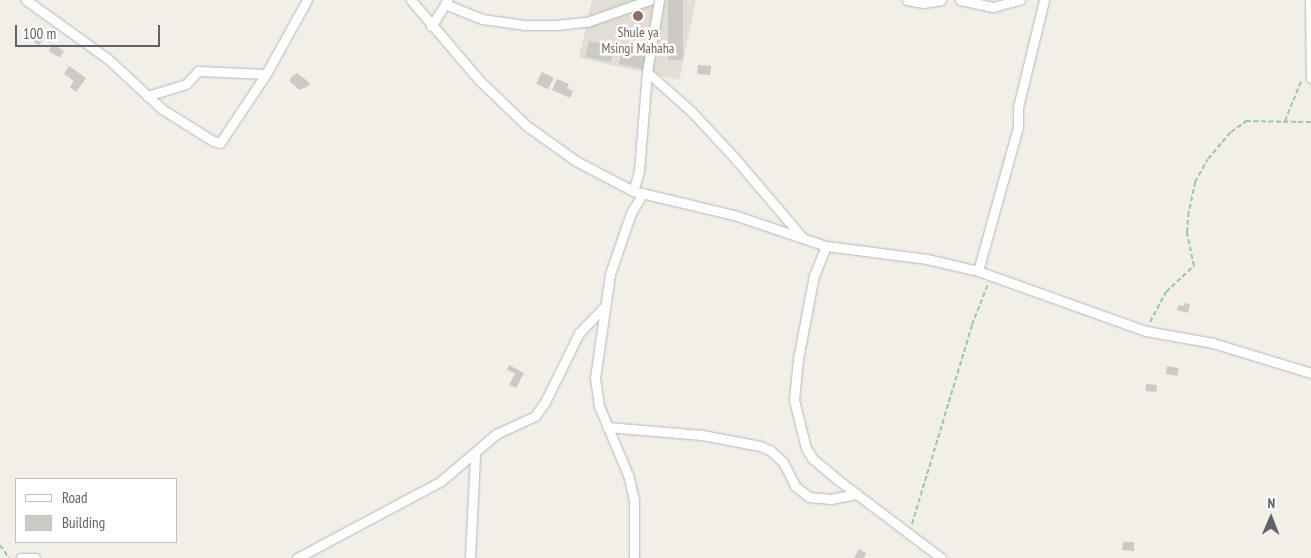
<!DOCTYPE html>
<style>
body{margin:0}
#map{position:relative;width:1311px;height:558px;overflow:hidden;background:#f1efe8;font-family:"PT Sans Narrow",sans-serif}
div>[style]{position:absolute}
.education>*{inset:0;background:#e1ded6}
.building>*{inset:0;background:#cccac5;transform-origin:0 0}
.path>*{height:2px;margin-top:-1px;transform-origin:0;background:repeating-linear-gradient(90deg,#9cc7a9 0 5px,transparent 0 7.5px)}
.roads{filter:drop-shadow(0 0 1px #b5b8bc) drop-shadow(0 0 1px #b5b8bc)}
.minor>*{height:9px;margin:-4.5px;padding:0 4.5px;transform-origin:4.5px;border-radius:4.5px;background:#fff}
.dots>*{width:14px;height:14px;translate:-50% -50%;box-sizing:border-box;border:2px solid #fff;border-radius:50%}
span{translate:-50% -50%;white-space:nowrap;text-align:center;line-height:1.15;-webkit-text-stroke:5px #fff;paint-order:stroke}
.education-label{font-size:14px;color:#785e54}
.legend{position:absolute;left:15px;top:478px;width:162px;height:65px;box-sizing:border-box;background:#fff;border:1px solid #bfc1c3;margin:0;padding:6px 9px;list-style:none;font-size:15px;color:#5f6368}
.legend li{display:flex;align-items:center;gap:10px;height:25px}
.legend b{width:25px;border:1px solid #bfc1c3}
.north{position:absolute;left:1246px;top:493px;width:50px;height:50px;-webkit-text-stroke:4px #fff;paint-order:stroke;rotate:1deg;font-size:14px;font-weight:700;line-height:20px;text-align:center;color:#5f6368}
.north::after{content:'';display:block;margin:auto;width:18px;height:22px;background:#5f6368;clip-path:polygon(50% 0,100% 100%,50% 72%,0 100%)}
.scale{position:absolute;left:15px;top:25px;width:145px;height:22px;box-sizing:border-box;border:2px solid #5f6368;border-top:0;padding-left:6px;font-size:15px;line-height:18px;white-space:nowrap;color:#5f6368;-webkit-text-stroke:4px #fff;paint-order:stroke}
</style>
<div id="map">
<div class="education">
<i style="clip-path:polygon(592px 0,696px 0,679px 80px,579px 58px)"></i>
</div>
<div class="building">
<i style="left:668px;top:0;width:15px;height:60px"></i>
<i style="left:34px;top:29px;width:14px;height:10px;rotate:39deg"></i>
<i style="left:589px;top:41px;width:26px;height:16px;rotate:13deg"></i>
<i style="left:53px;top:44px;width:13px;height:8px;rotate:32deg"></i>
<i style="left:622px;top:50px;width:27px;height:14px;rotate:13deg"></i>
<i style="left:698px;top:65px;width:13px;height:9px;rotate:4deg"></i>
<i style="clip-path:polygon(69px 66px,86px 78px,76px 92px,70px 87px,74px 81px,64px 74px)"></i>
<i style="left:542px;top:72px;width:13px;height:13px;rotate:27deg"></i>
<i style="clip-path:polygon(297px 73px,310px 83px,308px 86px,300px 90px,290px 82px,291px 77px)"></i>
<i style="clip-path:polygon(557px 79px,569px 84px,567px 88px,573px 91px,570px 98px,552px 90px)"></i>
<i style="clip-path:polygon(1184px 303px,1190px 304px,1188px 313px,1177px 310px,1179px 305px,1184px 306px)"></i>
<i style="clip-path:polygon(509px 365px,524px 373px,516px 388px,509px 385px,515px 373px,507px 370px)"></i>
<i style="left:1167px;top:366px;width:12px;height:8px;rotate:9deg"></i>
<i style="left:1146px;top:384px;width:11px;height:7px;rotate:5deg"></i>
<i style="clip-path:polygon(1123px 542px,1134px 542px,1134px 551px,1122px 550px)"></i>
<i style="clip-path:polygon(859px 549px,866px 553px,864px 558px,854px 558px)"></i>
</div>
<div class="path">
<i style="left:1285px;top:121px;width:45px;rotate:-68deg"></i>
<i style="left:1150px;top:322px;width:34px;rotate:-62deg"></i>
<i style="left:1166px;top:292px;width:38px;rotate:-43deg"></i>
<i style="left:1194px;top:266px;width:35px;rotate:-102deg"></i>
<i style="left:1187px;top:232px;width:16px;rotate:-86deg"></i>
<i style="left:1188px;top:216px;width:35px;rotate:-78deg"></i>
<i style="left:1195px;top:182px;width:26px;rotate:-61deg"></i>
<i style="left:1208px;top:159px;width:35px;rotate:-50deg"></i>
<i style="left:1231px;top:132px;width:19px;rotate:-36deg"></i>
<i style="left:1246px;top:121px;width:65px;rotate:0.9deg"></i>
<i style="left:912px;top:524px;width:208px;rotate:-73.2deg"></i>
<i style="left:972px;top:325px;width:44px;rotate:-68.7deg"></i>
<i style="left:0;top:545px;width:16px;rotate:55deg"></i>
</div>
<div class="roads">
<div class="minor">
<i style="left:26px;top:0;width:101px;rotate:35.7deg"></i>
<i style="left:108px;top:59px;width:74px;rotate:42.8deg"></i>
<i style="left:162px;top:109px;width:60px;rotate:32.1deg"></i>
<i style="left:213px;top:141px;width:7px;rotate:16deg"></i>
<i style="left:220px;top:143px;width:83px;rotate:-56.3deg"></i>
<i style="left:266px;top:74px;width:85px;rotate:-61deg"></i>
<i style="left:411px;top:0;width:105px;rotate:49.6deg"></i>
<i style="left:479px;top:80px;width:66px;rotate:43.8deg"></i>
<i style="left:527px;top:126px;width:60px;rotate:35.5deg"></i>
<i style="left:576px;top:161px;width:64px;rotate:27.8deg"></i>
<i style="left:633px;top:191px;width:104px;rotate:13.4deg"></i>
<i style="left:734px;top:215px;width:97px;rotate:18.6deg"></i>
<i style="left:826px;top:246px;width:102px;rotate:7.3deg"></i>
<i style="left:927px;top:259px;width:52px;rotate:13.2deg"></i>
<i style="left:978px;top:271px;width:178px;rotate:19.7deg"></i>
<i style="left:1146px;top:331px;width:68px;rotate:10.2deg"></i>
<i style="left:1213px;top:343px;width:102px;rotate:17deg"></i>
<i style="left:907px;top:0;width:16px;rotate:11deg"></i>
<i style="left:923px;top:3px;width:18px;rotate:-9deg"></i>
<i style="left:960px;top:0;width:34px;rotate:12deg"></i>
<i style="left:993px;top:7px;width:28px;rotate:-15deg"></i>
<i style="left:1310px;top:0;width:78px;rotate:89.3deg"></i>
<i style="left:445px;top:4px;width:40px;rotate:22deg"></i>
<i style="left:482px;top:19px;width:42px;rotate:8.1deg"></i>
<i style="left:524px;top:25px;width:32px"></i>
<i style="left:556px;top:25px;width:31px;rotate:-6deg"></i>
<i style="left:587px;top:22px;width:66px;rotate:-19.5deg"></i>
<i style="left:431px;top:26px;width:30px;rotate:-57deg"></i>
<i style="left:647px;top:72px;width:59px;rotate:41.6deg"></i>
<i style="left:691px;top:111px;width:62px;rotate:47deg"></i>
<i style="left:733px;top:156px;width:105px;rotate:49.6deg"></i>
<i style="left:147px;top:96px;width:41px;rotate:-17.1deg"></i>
<i style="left:186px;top:84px;width:18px;rotate:-47deg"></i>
<i style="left:198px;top:71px;width:68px;rotate:2.5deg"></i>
<i style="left:633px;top:191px;width:21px;rotate:-73deg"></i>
<i style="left:639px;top:171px;width:99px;rotate:-85.4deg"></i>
<i style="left:647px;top:72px;width:73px;rotate:-80.5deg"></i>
<i style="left:826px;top:246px;width:31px;rotate:112deg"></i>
<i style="left:814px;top:275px;width:86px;rotate:100.8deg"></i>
<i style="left:798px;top:359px;width:41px;rotate:95.6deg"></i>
<i style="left:794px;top:400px;width:49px;rotate:76deg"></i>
<i style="left:806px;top:448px;width:13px;rotate:58deg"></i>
<i style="left:813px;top:459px;width:33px;rotate:40deg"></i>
<i style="left:838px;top:480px;width:129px;rotate:37.1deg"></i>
<i style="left:978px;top:271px;width:149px;rotate:-74.5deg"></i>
<i style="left:1018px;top:127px;width:20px;rotate:-90deg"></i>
<i style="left:1018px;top:107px;width:110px;rotate:-76.3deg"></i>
<i style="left:607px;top:427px;width:95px;rotate:4.8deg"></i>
<i style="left:702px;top:435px;width:59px;rotate:10.7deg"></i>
<i style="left:760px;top:446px;width:12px;rotate:24deg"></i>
<i style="left:771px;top:451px;width:16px;rotate:43deg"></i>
<i style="left:783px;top:462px;width:27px;rotate:63deg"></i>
<i style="left:795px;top:486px;width:18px;rotate:38deg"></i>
<i style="left:809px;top:497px;width:22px;rotate:5deg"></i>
<i style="left:831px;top:499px;width:26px;rotate:-11deg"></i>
<i style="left:21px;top:558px;width:14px"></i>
<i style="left:297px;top:558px;width:163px;rotate:-28.1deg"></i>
<i style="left:441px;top:481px;width:72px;rotate:-40.5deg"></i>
<i style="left:496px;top:434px;width:43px;rotate:-24.8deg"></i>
<i style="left:535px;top:416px;width:17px;rotate:-54deg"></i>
<i style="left:545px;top:402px;width:77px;rotate:-63.8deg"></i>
<i style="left:579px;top:333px;width:35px;rotate:-46deg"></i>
<i style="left:470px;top:558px;width:103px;rotate:-87.2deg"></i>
<i style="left:634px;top:558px;width:58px;rotate:-90deg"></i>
<i style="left:634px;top:500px;width:26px;rotate:-103deg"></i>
<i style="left:628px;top:475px;width:75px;rotate:-112.8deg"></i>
<i style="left:599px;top:406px;width:28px;rotate:-98deg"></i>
<i style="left:595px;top:378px;width:105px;rotate:-81.8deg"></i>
<i style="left:610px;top:274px;width:65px;rotate:-71deg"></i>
<i style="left:631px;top:213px;width:23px;rotate:-59deg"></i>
</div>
</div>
<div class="dots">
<i style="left:638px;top:16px;background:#8d6e63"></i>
</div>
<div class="education-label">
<span style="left:638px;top:40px">Shule ya<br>Msingi Mahaha</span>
</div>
<ul class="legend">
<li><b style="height:6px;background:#fff"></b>Road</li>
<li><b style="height:14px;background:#cccac5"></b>Building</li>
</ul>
<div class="north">N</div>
<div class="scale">100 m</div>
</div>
